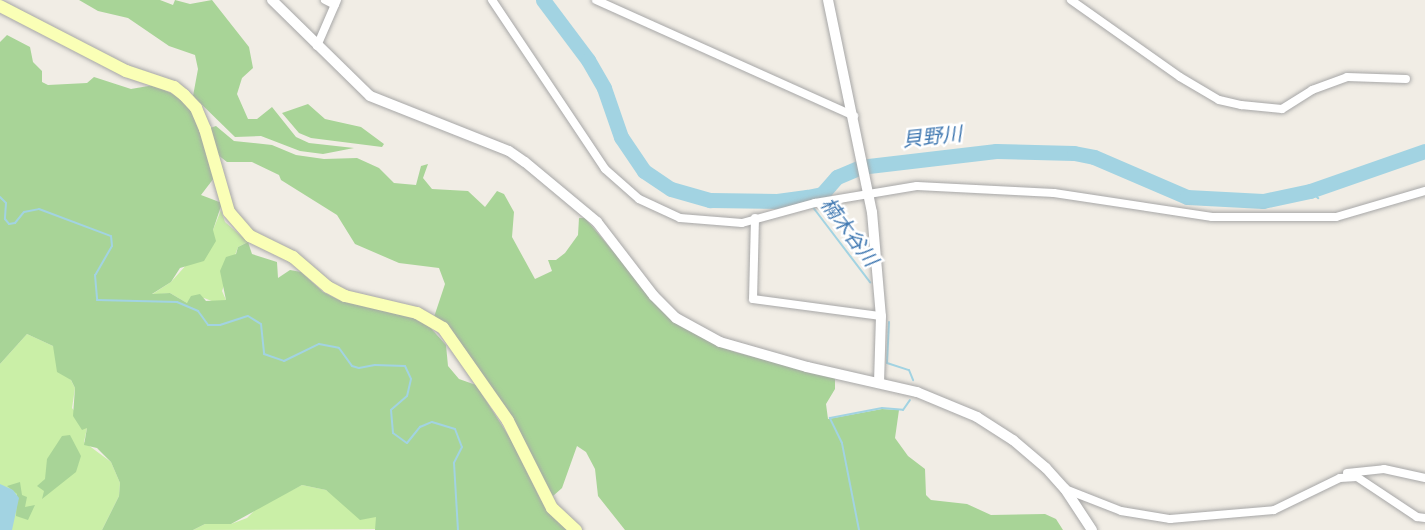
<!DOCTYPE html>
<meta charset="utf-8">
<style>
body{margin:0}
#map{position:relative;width:1425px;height:530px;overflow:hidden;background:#f1ede5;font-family:Figtree,"Noto Sans JP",sans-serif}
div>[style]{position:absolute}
.grass>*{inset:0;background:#caefa7}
.forest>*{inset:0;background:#a8d497}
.water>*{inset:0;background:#a2d3e2}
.stream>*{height:2px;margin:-1px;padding:0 1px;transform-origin:1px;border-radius:1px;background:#a2d3e2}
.river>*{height:15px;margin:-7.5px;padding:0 7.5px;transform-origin:7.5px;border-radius:7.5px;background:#a2d3e2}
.roads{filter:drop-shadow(0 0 2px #a7a7a7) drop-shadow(0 0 2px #a7a7a7)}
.minor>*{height:8px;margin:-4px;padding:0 4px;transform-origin:4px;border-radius:4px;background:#fff}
.tertiary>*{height:10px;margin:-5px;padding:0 5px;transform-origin:5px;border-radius:5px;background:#fff}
.secondary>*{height:12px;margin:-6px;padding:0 6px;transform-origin:6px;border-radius:6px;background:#faffb6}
span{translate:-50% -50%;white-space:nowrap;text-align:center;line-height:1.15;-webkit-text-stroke:5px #fff;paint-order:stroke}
.water-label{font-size:20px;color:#4078b1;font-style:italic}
</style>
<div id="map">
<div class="grass">
<i style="clip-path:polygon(221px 210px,225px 222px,248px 242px,238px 247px,222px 291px,226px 300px,217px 303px,204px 298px,187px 303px,170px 293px,151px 295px,171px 282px,188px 263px,213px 230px)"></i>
<i style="clip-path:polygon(27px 334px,53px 346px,75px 388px,72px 408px,87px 428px,84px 442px,111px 462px,120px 483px,119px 496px,102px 530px,0 530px,0 364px)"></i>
<i style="clip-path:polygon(302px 485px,326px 490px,358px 514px,376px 517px,376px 529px,193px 530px,205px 524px,231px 524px,247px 518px,259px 506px)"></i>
</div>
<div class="forest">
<i style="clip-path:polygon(79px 0,160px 0,173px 5px,175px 0,190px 4px,212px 0,249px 47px,253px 68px,242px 78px,237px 94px,248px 119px,257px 119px,272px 107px,296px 137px,309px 143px,354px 148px,323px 154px,300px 151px,261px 136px,235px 137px,193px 96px,198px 69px,195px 55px,169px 46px,128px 18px,98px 11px)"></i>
<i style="clip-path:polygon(7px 35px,30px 47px,33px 62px,42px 71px,42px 82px,48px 85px,87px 83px,94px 77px,131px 89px,154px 85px,183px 99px,199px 122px,214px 178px,201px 195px,222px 203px,213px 230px,216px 241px,204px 261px,180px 268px,171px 282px,152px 294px,170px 293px,187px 303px,191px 296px,200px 294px,206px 301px,226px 300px,220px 271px,226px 257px,236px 254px,238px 247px,248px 242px,252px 254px,277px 262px,278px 278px,290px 270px,301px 272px,323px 292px,339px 300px,408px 315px,428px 325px,446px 345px,448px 366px,459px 379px,476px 385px,512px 441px,541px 500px,568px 530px,375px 530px,376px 517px,360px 520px,326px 490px,302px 485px,231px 524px,205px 524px,193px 530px,102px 530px,119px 496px,120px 483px,111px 462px,97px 448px,84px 445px,87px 428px,82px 430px,73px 416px,75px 388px,71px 380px,57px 372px,53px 346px,27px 334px,0 364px,0 42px)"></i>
<i style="clip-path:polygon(308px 104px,325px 119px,361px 127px,384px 144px,382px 147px,311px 138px,299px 133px,282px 113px)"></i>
<i style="clip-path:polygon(216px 126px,234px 141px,272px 145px,296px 155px,324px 159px,357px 158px,379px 168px,394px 183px,416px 185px,421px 166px,428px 164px,423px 178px,432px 189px,468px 191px,485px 207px,497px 191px,504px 194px,514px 212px,512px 237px,535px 279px,552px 271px,548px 260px,556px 260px,565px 253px,578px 235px,579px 218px,585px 218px,671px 320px,735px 352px,835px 378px,835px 389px,826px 404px,828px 419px,882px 409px,899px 410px,895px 438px,908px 456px,925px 469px,926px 495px,931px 500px,967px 504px,991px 515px,1045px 514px,1056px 519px,1063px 530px,625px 530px,598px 496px,595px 469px,586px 452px,577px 446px,562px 488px,553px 496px,479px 369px,454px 334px,434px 317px,445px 284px,439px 268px,399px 263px,355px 244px,337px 215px,281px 180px,279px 175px,252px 162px,227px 162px,218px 155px,210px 128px)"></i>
<i style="clip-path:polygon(70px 435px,81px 456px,76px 472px,42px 499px,44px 491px,37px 486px,45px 479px,47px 459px,62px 436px)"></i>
<i style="clip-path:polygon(20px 482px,22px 495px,27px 497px,25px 507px,35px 505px,28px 520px,16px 516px,17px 494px,7px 486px)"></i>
</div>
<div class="water">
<i style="clip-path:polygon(0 484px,13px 490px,19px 498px,12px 530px,0 530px)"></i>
</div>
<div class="stream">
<i style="left:1310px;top:191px;width:11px;rotate:41deg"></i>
<i style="left:0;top:197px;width:8px;rotate:45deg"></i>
<i style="left:6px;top:203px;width:16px;rotate:94deg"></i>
<i style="left:5px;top:219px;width:6px;rotate:51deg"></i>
<i style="left:9px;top:224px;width:6px;rotate:-9deg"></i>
<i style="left:15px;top:223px;width:14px;rotate:-51deg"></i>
<i style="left:24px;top:212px;width:15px;rotate:-11deg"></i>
<i style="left:39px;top:209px;width:77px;rotate:20.6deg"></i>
<i style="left:111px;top:236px;width:10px;rotate:84deg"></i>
<i style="left:112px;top:246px;width:34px;rotate:120deg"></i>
<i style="left:95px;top:275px;width:25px;rotate:85deg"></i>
<i style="left:97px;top:300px;width:80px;rotate:1.4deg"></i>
<i style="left:177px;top:302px;width:23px;rotate:23deg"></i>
<i style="left:198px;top:311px;width:17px;rotate:54deg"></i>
<i style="left:208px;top:325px;width:12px"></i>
<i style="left:220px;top:325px;width:29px;rotate:-18deg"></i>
<i style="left:248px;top:316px;width:15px;rotate:32deg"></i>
<i style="left:261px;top:324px;width:30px;rotate:84deg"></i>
<i style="left:264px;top:354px;width:21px;rotate:19deg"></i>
<i style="left:284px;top:361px;width:39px;rotate:-26deg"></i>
<i style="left:319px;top:344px;width:20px;rotate:11deg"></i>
<i style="left:339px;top:348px;width:22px;rotate:54deg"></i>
<i style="left:352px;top:366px;width:7px;rotate:16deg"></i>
<i style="left:359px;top:368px;width:16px;rotate:-11deg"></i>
<i style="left:375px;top:365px;width:30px;rotate:2deg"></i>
<i style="left:405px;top:366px;width:14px;rotate:65deg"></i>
<i style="left:411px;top:379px;width:17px;rotate:103deg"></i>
<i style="left:407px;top:396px;width:21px;rotate:139deg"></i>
<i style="left:391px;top:410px;width:23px;rotate:85deg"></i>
<i style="left:393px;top:433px;width:17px;rotate:36deg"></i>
<i style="left:407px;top:443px;width:21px;rotate:-51deg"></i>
<i style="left:420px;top:427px;width:13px;rotate:-23deg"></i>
<i style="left:432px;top:422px;width:24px;rotate:17deg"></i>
<i style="left:455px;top:429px;width:19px;rotate:69deg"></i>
<i style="left:462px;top:447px;width:18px;rotate:117deg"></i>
<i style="left:454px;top:463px;width:67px;rotate:86.6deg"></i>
<i style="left:812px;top:206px;width:96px;rotate:52.7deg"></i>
<i style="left:889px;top:322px;width:41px;rotate:92.8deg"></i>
<i style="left:887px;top:363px;width:23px;rotate:18deg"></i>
<i style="left:909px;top:370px;width:11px;rotate:68deg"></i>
<i style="left:859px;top:530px;width:89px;rotate:-101.1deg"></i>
<i style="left:842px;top:443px;width:28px;rotate:-116deg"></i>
<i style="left:830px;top:418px;width:53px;rotate:-10.9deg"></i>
<i style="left:882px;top:408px;width:21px;rotate:5deg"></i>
<i style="left:903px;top:410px;width:12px;rotate:-55deg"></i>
</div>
<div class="river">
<i style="left:543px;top:0;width:75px;rotate:53.1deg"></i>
<i style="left:588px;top:60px;width:32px;rotate:60deg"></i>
<i style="left:604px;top:88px;width:52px;rotate:70.9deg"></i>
<i style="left:621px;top:137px;width:41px;rotate:55.9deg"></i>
<i style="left:644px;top:171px;width:32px;rotate:34deg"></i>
<i style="left:671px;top:189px;width:41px;rotate:15.8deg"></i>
<i style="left:710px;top:200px;width:67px;rotate:0.9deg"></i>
<i style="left:777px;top:201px;width:30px;rotate:-8deg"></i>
<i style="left:807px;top:197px;width:15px;rotate:-11deg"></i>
<i style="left:822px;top:194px;width:23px;rotate:-49deg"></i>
<i style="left:837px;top:177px;width:25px;rotate:-23deg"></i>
<i style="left:860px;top:167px;width:137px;rotate:-6.7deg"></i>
<i style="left:996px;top:151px;width:78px;rotate:1.5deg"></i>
<i style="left:1074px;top:153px;width:20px;rotate:11deg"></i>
<i style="left:1094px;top:157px;width:101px;rotate:23.3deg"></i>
<i style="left:1187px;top:197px;width:76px;rotate:3deg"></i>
<i style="left:1263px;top:201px;width:48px;rotate:-12deg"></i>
<i style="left:1310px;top:191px;width:122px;rotate:-19.2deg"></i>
</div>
<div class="roads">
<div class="minor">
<i style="left:325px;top:0;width:11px;rotate:27deg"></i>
<i style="left:492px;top:0;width:203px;rotate:56.2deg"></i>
<i style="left:605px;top:169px;width:45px;rotate:41.4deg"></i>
<i style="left:639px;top:199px;width:45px;rotate:24.9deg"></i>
<i style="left:680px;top:218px;width:62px;rotate:4.6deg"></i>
<i style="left:742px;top:223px;width:76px;rotate:-15.3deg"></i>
<i style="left:815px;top:203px;width:103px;rotate:-9.5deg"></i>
<i style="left:917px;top:186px;width:137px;rotate:2.9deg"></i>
<i style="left:1054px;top:193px;width:160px;rotate:8.6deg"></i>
<i style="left:1212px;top:217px;width:124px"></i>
<i style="left:1336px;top:217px;width:93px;rotate:-16.3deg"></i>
<i style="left:596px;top:0;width:283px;rotate:24.2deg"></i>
<i style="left:1071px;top:0;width:133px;rotate:35.2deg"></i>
<i style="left:1180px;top:77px;width:45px;rotate:30.5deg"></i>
<i style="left:1219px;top:100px;width:23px;rotate:13deg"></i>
<i style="left:1241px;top:105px;width:41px;rotate:5.6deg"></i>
<i style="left:1282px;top:109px;width:36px;rotate:-32deg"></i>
<i style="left:1312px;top:90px;width:37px;rotate:-20deg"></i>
<i style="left:1347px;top:77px;width:59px;rotate:1.9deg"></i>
<i style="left:317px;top:46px;width:50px;rotate:-66.5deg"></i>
<i style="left:755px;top:218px;width:81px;rotate:91.4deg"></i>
<i style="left:753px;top:299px;width:129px;rotate:7.6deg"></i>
<i style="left:1347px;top:473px;width:37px;rotate:-6deg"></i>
<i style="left:1384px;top:469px;width:42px;rotate:12.4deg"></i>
<i style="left:1065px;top:489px;width:60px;rotate:21.4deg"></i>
<i style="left:1121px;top:511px;width:50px;rotate:9.3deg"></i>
<i style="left:1170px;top:519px;width:104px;rotate:-4.9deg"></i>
<i style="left:1274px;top:510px;width:73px;rotate:-25.9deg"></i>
<i style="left:1340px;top:478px;width:17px;rotate:-3deg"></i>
<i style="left:1357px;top:477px;width:72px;rotate:33.7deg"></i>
<i style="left:1417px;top:517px;width:8px;rotate:7deg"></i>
</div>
<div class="tertiary">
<i style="left:272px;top:0;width:137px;rotate:44.4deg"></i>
<i style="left:370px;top:96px;width:149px;rotate:21.6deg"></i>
<i style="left:509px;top:151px;width:19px;rotate:35deg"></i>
<i style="left:525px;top:162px;width:94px;rotate:39.8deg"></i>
<i style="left:597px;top:222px;width:93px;rotate:52.4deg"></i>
<i style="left:654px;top:296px;width:31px;rotate:45deg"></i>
<i style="left:676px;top:318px;width:50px;rotate:28.6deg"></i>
<i style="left:720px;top:342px;width:91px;rotate:16deg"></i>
<i style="left:807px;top:367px;width:113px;rotate:12.8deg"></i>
<i style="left:917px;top:392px;width:65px;rotate:22.6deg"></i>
<i style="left:977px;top:417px;width:43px;rotate:32.6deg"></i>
<i style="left:1013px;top:440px;width:43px;rotate:40.3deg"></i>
<i style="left:1046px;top:468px;width:28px;rotate:48deg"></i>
<i style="left:1065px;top:489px;width:49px;rotate:56.6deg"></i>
<i style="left:828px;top:0;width:217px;rotate:78.3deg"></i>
<i style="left:872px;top:212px;width:104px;rotate:85.1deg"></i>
<i style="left:881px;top:316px;width:67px;rotate:91.7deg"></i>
</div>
<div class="secondary">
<i style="left:0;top:6px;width:142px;rotate:27.3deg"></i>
<i style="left:126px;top:71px;width:51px;rotate:18.4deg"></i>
<i style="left:174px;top:87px;width:13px;rotate:39deg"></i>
<i style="left:184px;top:95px;width:18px;rotate:47deg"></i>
<i style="left:196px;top:108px;width:23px;rotate:67deg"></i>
<i style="left:205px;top:129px;width:86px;rotate:73.9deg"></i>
<i style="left:229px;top:212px;width:32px;rotate:49deg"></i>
<i style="left:250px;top:236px;width:48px;rotate:26deg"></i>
<i style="left:293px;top:257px;width:46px;rotate:40.6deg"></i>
<i style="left:328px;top:287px;width:19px;rotate:28deg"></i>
<i style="left:345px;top:296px;width:74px;rotate:13.3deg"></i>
<i style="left:417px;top:313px;width:30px;rotate:30deg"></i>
<i style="left:443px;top:328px;width:113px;rotate:55deg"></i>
<i style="left:508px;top:421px;width:97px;rotate:63.2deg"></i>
<i style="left:552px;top:508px;width:33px;rotate:43deg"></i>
</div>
</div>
<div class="water-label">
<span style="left:932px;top:137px;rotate:-6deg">貝野川</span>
<span style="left:849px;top:232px;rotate:53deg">楠木谷川</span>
</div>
</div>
